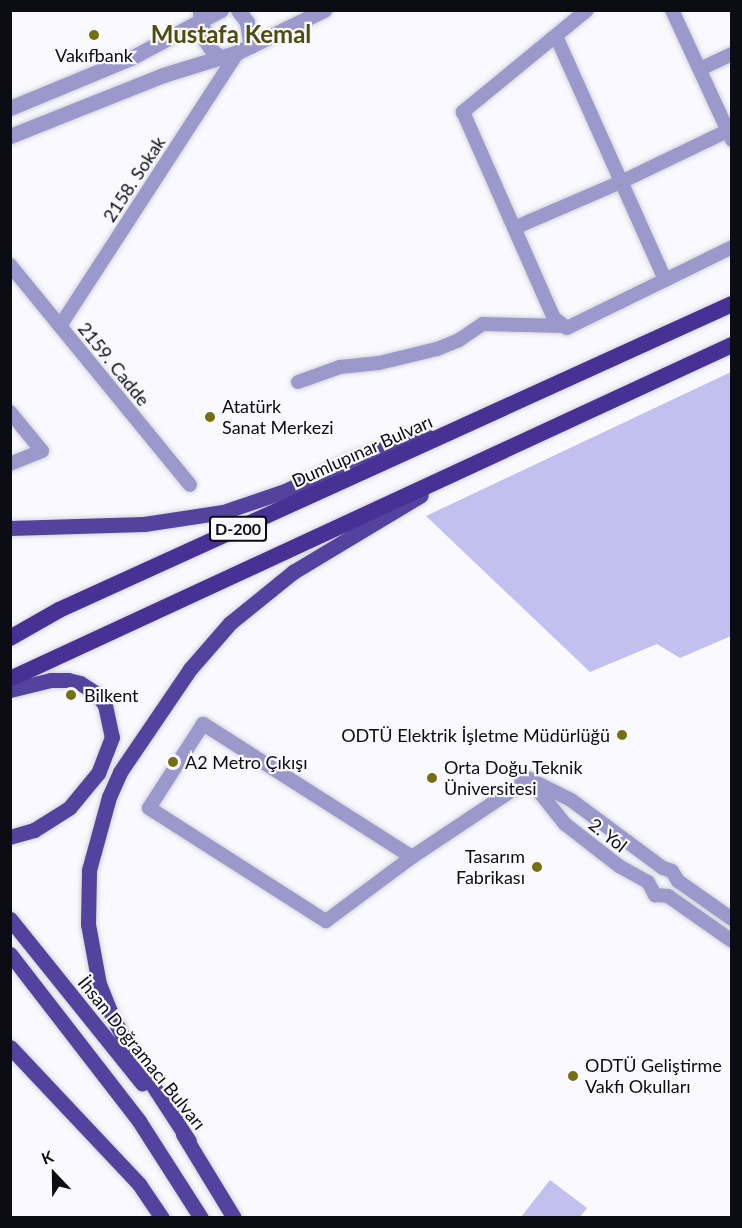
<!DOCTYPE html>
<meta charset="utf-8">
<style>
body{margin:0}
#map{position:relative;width:742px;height:1228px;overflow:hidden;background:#f9f9ff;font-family:Lato,sans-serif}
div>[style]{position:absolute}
.green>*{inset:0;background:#c2c0ef}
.roads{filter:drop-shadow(0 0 2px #d3d3da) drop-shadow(0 0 2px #d3d3da)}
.minor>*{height:14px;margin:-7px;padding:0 7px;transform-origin:7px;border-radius:7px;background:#9b98cc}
.tertiary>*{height:15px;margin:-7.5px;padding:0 7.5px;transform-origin:7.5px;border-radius:7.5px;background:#9b98cc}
.primary>*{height:15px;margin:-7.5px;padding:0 7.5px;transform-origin:7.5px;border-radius:7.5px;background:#53439e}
.trunk>*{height:16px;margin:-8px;padding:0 8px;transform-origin:8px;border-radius:8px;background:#483195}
.dots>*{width:16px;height:16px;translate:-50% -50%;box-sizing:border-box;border:3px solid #f9f9ff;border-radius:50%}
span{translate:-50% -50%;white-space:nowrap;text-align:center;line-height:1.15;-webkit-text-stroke:4.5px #f9f9ff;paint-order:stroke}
.shield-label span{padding:2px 4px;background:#f9f9ff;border:2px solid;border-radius:4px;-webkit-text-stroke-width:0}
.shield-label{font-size:16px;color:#0c0c15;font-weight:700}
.poi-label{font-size:18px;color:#0c0c15}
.left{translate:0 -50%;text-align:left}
.right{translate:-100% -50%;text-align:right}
.street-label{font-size:18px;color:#0c0c15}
.district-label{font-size:24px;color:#4f4c0d;font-weight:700}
.frame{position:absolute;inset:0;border:12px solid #0c0c15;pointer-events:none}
.north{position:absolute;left:24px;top:1144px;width:60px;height:60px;-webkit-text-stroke:4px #f9f9ff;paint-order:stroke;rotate:338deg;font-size:16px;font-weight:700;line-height:24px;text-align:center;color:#0c0c15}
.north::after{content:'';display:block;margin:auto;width:21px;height:27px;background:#0c0c15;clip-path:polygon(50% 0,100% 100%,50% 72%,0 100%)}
</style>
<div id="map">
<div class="green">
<i style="clip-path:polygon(731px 372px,731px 636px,680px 658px,657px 644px,590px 672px,426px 516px)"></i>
<i style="clip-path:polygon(550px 1180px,587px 1208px,580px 1217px,521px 1217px)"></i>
</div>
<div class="roads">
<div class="minor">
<i style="left:587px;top:10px;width:161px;rotate:140.6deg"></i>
<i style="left:463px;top:112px;width:225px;rotate:66.2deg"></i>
<i style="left:554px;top:318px;width:16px;rotate:38deg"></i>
<i style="left:567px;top:328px;width:184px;rotate:-26.1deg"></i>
<i style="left:672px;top:10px;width:143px;rotate:65.2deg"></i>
<i style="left:556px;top:36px;width:267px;rotate:65.9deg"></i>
<i style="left:700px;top:69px;width:35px;rotate:-25deg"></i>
<i style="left:514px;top:228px;width:116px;rotate:-23.3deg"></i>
<i style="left:621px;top:182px;width:118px;rotate:-25.7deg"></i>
<i style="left:10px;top:265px;width:284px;rotate:50.7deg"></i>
<i style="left:60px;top:326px;width:327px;rotate:-57deg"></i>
<i style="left:298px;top:382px;width:45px;rotate:-19.7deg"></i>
<i style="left:340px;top:367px;width:39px;rotate:-6deg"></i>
<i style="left:379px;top:363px;width:60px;rotate:-13.6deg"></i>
<i style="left:437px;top:349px;width:24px;rotate:-22deg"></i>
<i style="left:459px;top:340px;width:29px;rotate:-34deg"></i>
<i style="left:483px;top:324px;width:81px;rotate:1.4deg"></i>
<i style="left:10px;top:412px;width:50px;rotate:50.6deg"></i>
<i style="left:42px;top:451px;width:35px;rotate:158deg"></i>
<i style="left:529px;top:779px;width:58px;rotate:51.3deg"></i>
<i style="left:565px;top:824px;width:68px;rotate:37.9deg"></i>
<i style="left:619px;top:866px;width:33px;rotate:29deg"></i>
<i style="left:648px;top:882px;width:15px;rotate:62deg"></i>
<i style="left:655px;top:895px;width:13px;rotate:4deg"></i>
<i style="left:668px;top:896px;width:78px;rotate:35.1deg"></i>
<i style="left:533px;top:781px;width:42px;rotate:26.6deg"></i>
<i style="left:571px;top:800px;width:114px;rotate:36.5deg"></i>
<i style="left:663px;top:868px;width:9px;rotate:18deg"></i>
<i style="left:672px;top:871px;width:12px;rotate:59deg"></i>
<i style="left:678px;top:881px;width:66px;rotate:35.1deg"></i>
<i style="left:412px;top:857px;width:248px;rotate:-147.5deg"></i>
<i style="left:203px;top:724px;width:100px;rotate:122.7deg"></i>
<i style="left:149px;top:808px;width:210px;rotate:32.6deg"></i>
<i style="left:326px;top:921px;width:107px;rotate:-36.7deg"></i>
<i style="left:412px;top:857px;width:141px;rotate:-33.7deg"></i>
</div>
<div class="tertiary">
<i style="left:238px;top:10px;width:15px;rotate:53deg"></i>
<i style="left:247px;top:22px;width:24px;rotate:81deg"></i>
<i style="left:200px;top:13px;width:27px;rotate:80deg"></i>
<i style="left:205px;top:40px;width:14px;rotate:56deg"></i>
<i style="left:213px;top:52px;width:11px;rotate:34deg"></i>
<i style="left:10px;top:108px;width:131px;rotate:-22.5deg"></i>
<i style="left:131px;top:58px;width:102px;rotate:-28.1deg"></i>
<i style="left:10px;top:136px;width:165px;rotate:-21.7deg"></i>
<i style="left:163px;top:75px;width:78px;rotate:-17deg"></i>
<i style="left:238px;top:52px;width:96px;rotate:-26deg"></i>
</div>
<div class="primary">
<i style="left:10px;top:528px;width:134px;rotate:-1.7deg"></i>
<i style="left:144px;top:524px;width:80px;rotate:-8.6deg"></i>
<i style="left:223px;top:512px;width:65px;rotate:-18.7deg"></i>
<i style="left:285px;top:491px;width:79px;rotate:-25.6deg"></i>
<i style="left:356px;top:457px;width:74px;rotate:-16.5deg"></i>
<i style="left:10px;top:690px;width:42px;rotate:-13.7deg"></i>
<i style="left:51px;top:680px;width:17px"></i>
<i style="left:68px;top:680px;width:12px;rotate:14deg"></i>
<i style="left:80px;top:683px;width:20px;rotate:33deg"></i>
<i style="left:97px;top:694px;width:14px;rotate:54deg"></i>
<i style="left:105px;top:705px;width:33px;rotate:78deg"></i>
<i style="left:112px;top:737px;width:39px;rotate:111deg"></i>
<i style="left:98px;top:773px;width:45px;rotate:129.6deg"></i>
<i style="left:69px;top:808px;width:41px;rotate:147.8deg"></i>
<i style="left:34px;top:830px;width:25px;rotate:164deg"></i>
<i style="left:10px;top:919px;width:211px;rotate:51.2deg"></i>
<i style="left:10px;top:954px;width:211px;rotate:52.3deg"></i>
<i style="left:139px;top:1121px;width:115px;rotate:57.4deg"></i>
<i style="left:10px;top:1047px;width:188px;rotate:46.7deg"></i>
<i style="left:139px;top:1184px;width:41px;rotate:55.9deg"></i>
<i style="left:183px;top:1134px;width:98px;rotate:58.7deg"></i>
<i style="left:189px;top:1141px;width:106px;rotate:-123.1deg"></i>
<i style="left:131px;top:1052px;width:41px;rotate:-117.8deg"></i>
<i style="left:112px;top:1016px;width:35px;rotate:-112deg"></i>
<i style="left:99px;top:984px;width:61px;rotate:-100.4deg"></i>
<i style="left:88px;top:924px;width:54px;rotate:-88.9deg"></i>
<i style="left:89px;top:870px;width:76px;rotate:-74.7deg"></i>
<i style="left:109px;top:797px;width:27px;rotate:-66deg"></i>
<i style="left:120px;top:772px;width:125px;rotate:-55.8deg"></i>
<i style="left:190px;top:669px;width:61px;rotate:-49deg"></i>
<i style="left:230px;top:623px;width:81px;rotate:-39deg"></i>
<i style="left:293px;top:572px;width:149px;rotate:-31deg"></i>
</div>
<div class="trunk">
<i style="left:10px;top:638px;width:56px;rotate:-29.7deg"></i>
<i style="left:59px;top:610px;width:739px;rotate:-24.45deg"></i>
<i style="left:10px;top:679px;width:796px;rotate:-24.83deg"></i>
</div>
</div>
<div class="dots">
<i style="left:94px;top:35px;background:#747012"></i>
<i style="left:210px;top:417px;background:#747012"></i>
<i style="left:71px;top:695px;background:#747012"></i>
<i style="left:622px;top:735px;background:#747012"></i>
<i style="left:173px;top:762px;background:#747012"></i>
<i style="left:432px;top:778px;background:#747012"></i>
<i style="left:537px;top:867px;background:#747012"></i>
<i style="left:573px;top:1076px;background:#747012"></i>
</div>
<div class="shield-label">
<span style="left:238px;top:529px">D-200</span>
</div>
<div class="poi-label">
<span style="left:94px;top:55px">Vakıfbank</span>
<span class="left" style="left:222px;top:417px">Atatürk<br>Sanat Merkezi</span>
<span class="left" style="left:84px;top:695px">Bilkent</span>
<span class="right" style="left:610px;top:735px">ODTÜ Elektrik İşletme Müdürlüğü</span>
<span class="left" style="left:185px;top:762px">A2 Metro Çıkışı</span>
<span class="left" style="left:444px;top:778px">Orta Doğu Teknik<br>Üniversitesi</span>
<span class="right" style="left:525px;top:867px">Tasarım<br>Fabrikası</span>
<span class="left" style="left:585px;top:1076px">ODTÜ Geliştirme<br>Vakfı Okulları</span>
</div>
<div class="street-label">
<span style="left:134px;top:179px;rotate:-57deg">2158. Sokak</span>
<span style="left:114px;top:364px;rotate:51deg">2159. Cadde</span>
<span style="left:362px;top:451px;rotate:-24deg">Dumlupınar Bulvarı</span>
<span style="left:608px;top:835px;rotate:38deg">2. Yol</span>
<span style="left:142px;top:1053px;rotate:51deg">İhsan Doğramacı Bulvarı</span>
</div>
<div class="district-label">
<span style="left:231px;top:34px">Mustafa Kemal</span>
</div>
<div class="frame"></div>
<div class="north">K</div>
</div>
